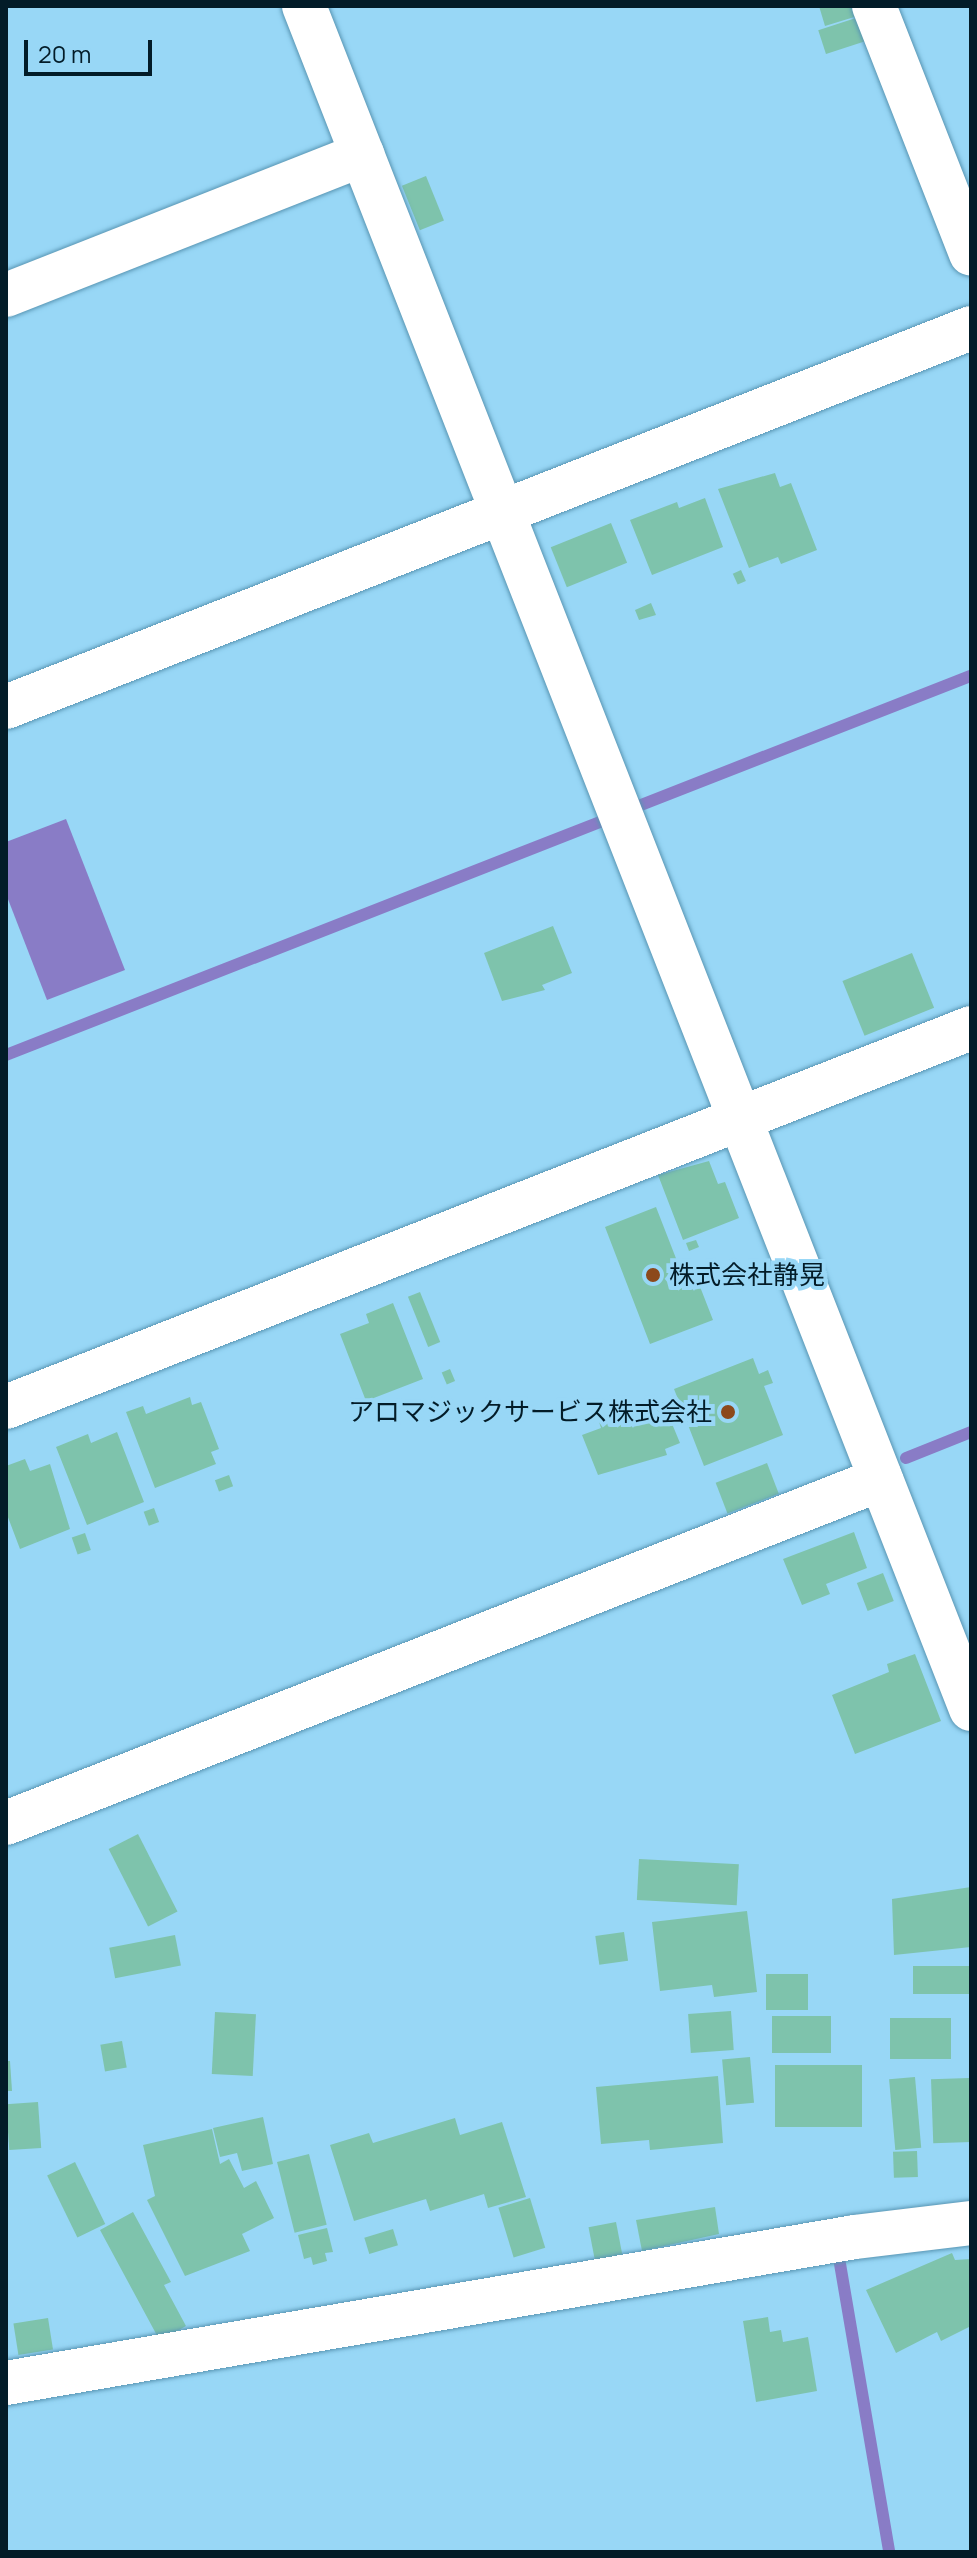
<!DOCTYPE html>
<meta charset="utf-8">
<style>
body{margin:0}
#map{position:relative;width:977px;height:2558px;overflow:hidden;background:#98d7f6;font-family:Manrope,"Noto Sans JP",sans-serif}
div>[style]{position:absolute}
.water>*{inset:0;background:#897cc6}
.stream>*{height:12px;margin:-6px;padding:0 6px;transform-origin:6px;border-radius:6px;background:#897cc6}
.building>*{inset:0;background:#7ec3ac;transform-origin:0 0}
.roads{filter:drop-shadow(0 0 2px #5895b3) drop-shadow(0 0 2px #5895b3)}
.minor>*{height:44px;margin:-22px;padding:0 22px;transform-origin:22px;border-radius:22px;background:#fff}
.dots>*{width:22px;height:22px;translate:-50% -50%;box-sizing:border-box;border:4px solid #98d7f6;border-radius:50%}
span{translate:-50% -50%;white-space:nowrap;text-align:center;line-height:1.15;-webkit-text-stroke:8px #98d7f6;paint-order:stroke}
.poi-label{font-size:26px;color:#031c28}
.left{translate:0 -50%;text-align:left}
.right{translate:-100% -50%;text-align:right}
.frame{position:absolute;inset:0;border:8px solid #031c28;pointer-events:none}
.scale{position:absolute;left:24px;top:40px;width:128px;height:36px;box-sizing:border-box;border:4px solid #031c28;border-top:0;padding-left:10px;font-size:24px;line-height:28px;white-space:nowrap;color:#031c28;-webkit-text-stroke:6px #98d7f6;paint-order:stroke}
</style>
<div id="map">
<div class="water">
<i style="clip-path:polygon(66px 819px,125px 970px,47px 1000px,6px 894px,6px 842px)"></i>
</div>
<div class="stream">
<i style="left:641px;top:805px;width:354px;rotate:-21.4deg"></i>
<i style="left:6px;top:1055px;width:638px;rotate:-21.42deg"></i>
<i style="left:906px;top:1458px;width:70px;rotate:-21.8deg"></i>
<i style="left:839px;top:2258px;width:298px;rotate:80.3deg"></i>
</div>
<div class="building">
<i style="clip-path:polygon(819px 6px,861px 6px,864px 14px,825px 26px)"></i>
<i style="left:862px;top:16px;width:25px;height:46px;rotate:72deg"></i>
<i style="left:426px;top:176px;width:48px;height:26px;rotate:68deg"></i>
<i style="clip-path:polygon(775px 473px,780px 487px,791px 483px,817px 550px,781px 564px,778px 557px,749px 568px,718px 489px)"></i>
<i style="clip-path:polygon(705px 498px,723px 547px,652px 575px,630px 520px,677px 502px,679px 508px)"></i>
<i style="left:611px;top:523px;width:43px;height:65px;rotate:68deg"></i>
<i style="left:741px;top:570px;width:12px;height:9px;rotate:66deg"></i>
<i style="clip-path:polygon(651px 603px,656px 615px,639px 620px,635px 610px)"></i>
<i style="clip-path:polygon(553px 926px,572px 973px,542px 985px,545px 990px,502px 1001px,484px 953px)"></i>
<i style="left:912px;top:953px;width:59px;height:75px;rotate:68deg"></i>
<i style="clip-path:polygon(709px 1161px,718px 1184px,725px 1182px,739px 1218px,683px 1240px,658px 1175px)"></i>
<i style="clip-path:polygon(656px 1207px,686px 1284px,697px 1279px,713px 1320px,650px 1344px,605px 1227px)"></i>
<i style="clip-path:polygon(696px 1240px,699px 1247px,689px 1251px,686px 1243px)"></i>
<i style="left:420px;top:1292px;width:54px;height:13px;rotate:68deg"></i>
<i style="clip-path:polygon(393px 1303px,423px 1379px,366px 1401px,340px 1334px,369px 1323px,366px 1314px)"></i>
<i style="clip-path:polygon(753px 1358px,759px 1374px,768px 1370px,773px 1383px,764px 1386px,783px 1435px,704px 1466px,674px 1389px)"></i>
<i style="left:450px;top:1369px;width:13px;height:9px;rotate:67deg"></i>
<i style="clip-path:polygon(190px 1397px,192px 1405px,201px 1402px,219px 1449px,211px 1452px,216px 1464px,155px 1488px,126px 1412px,143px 1406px,146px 1414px)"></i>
<i style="clip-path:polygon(663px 1402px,680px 1443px,665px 1449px,667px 1455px,598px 1475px,582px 1435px,601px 1428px,599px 1422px)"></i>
<i style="clip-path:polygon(117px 1432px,144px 1502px,87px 1525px,56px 1447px,88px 1434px,91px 1443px)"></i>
<i style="clip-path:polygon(25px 1459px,30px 1471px,50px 1464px,70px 1529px,20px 1549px,6px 1512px,6px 1466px)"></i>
<i style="left:767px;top:1463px;width:33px;height:55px;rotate:69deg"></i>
<i style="left:229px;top:1475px;width:12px;height:15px;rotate:70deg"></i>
<i style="left:154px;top:1508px;width:15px;height:11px;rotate:70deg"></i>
<i style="clip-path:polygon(854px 1532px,867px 1568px,826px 1584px,830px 1594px,802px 1605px,783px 1559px)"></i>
<i style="left:85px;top:1533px;width:18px;height:14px;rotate:71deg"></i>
<i style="left:883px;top:1573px;width:30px;height:28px;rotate:69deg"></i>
<i style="clip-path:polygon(915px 1654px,941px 1721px,855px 1754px,832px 1695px,889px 1672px,887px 1664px)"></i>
<i style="left:138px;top:1834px;width:87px;height:33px;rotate:63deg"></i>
<i style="left:639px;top:1859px;width:100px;height:41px;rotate:3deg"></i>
<i style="clip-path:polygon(971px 1887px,971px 1947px,894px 1955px,892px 1899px)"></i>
<i style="clip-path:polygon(747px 1911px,757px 1992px,714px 1997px,712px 1985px,660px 1991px,652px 1922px)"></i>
<i style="left:624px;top:1932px;width:29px;height:29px;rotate:82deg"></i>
<i style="left:175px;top:1935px;width:31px;height:67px;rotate:79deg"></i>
<i style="left:971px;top:1966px;width:28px;height:58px;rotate:90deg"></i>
<i style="left:808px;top:1974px;width:36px;height:42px;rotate:90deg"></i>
<i style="left:731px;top:2011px;width:39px;height:43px;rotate:86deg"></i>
<i style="left:215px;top:2012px;width:41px;height:62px;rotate:3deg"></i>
<i style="left:831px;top:2016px;width:37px;height:59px;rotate:90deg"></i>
<i style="left:890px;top:2018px;width:61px;height:41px"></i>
<i style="left:122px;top:2041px;width:27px;height:22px;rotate:80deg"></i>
<i style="left:750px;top:2057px;width:46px;height:28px;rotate:85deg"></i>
<i style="clip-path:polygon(6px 2061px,10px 2061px,12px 2091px,6px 2091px)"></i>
<i style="left:775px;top:2065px;width:87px;height:62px"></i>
<i style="clip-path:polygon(718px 2076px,723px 2143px,650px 2150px,649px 2140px,601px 2144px,596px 2087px)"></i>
<i style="left:915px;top:2077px;width:71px;height:26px;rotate:85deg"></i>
<i style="left:969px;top:2078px;width:64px;height:38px;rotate:88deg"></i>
<i style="left:38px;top:2102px;width:46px;height:32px;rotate:86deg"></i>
<i style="clip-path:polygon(263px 2117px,273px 2164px,242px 2171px,237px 2153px,220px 2157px,213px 2128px)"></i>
<i style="clip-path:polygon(455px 2118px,460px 2135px,502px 2122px,526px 2197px,488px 2208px,484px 2194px,430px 2211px,426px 2199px,354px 2221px,330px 2145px,369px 2133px,373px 2143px)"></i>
<i style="clip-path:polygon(212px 2129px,220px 2164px,229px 2159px,244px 2188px,256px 2181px,274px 2218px,242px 2234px,250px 2251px,185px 2276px,147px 2200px,155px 2196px,143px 2145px)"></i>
<i style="left:917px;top:2151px;width:26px;height:24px;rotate:88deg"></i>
<i style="left:309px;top:2154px;width:73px;height:33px;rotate:76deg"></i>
<i style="left:75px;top:2162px;width:69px;height:31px;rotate:64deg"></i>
<i style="left:530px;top:2198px;width:52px;height:33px;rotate:73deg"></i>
<i style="clip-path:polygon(715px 2207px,719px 2234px,642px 2251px,636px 2220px)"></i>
<i style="clip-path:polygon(133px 2212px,171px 2282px,164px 2285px,186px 2326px,160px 2341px,100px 2230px)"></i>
<i style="left:616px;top:2222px;width:33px;height:28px;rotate:79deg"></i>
<i style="clip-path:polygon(327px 2228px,333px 2252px,325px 2253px,327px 2261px,313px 2265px,311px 2257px,304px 2259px,298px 2235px)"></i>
<i style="left:393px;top:2229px;width:17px;height:30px;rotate:73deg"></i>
<i style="clip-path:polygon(952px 2253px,955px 2260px,971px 2259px,971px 2326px,941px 2341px,937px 2332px,896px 2353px,866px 2290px)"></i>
<i style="clip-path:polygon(768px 2317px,770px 2332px,781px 2330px,783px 2342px,808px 2337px,817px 2391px,756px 2402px,743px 2321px)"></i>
<i style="left:48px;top:2318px;width:32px;height:35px;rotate:81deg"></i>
</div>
<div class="roads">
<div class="minor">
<i style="left:304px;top:6px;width:1829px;rotate:68.61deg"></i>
<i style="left:874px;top:6px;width:266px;rotate:68.6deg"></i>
<i style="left:6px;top:295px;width:383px;rotate:-21.5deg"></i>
<i style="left:6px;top:707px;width:1037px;rotate:-21.44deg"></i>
<i style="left:6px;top:1407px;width:1037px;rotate:-21.44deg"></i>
<i style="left:6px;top:1823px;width:940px;rotate:-21.46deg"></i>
<i style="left:6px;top:2383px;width:861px;rotate:-9.76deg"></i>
<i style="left:855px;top:2237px;width:117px;rotate:-6.9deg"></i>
</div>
</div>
<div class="dots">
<i style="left:653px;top:1275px;background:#8c491b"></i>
<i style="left:728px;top:1412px;background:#8c491b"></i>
</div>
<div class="poi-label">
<span class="left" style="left:669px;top:1275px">株式会社静晃</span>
<span class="right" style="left:712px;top:1412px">アロマジックサービス株式会社</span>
</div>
<div class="frame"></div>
<div class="scale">20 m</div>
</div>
